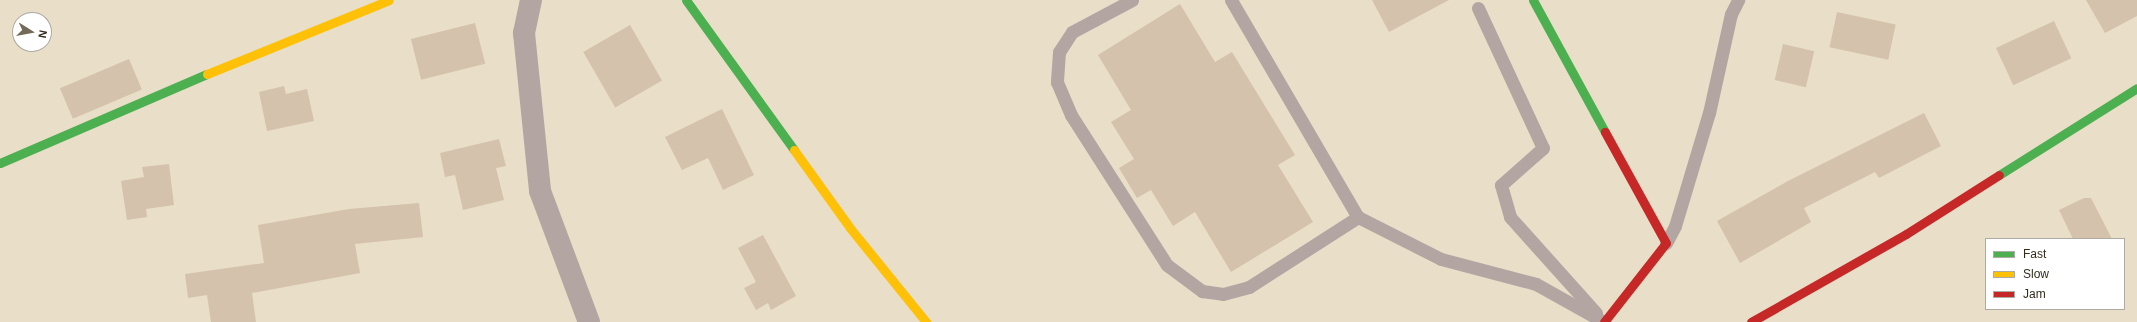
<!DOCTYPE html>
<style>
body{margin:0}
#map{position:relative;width:2137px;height:322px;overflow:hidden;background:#e9dec8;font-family:Helvetica,sans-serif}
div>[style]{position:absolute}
.building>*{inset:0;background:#d4c2ac;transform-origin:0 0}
.lane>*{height:13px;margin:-6.5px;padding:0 6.5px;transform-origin:6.5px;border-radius:6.5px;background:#b3a6a2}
.street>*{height:22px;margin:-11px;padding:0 11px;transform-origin:11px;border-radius:11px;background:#b3a6a2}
.fast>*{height:9px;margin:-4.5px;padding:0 4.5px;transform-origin:4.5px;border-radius:4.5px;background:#4caf50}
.slow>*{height:9px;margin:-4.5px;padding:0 4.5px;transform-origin:4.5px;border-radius:4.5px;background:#ffc107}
.jam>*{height:9px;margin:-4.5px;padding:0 4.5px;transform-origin:4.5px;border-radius:4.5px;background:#c62828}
span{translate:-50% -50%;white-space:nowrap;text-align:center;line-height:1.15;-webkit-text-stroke:4px #fff;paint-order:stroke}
.legend{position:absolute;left:1985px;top:238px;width:140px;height:72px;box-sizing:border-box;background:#fff;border:1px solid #adaba4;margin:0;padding:5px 7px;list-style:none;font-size:12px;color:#332c1c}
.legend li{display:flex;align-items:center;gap:8px;height:20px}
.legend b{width:20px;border:1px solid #adaba4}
.north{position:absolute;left:12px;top:12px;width:40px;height:40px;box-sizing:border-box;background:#fff;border:1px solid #adaba4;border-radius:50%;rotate:101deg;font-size:11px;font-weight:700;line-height:16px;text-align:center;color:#332c1c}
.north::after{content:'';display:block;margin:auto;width:14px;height:18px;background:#736a58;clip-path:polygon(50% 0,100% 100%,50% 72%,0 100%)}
</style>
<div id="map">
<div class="building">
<i style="clip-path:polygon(1372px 0,1449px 0,1389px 32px)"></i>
<i style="clip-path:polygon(2086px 0,2137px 0,2137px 16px,2105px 33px)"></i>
<i style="clip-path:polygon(1180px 4px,1215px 62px,1232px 52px,1295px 155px,1278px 165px,1313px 222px,1231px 272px,1195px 212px,1173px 226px,1151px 190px,1137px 198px,1119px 168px,1134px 159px,1111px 122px,1131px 110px,1098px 55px)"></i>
<i style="left:1837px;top:12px;width:60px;height:36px;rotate:12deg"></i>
<i style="left:2054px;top:21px;width:41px;height:64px;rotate:65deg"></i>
<i style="left:475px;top:23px;width:42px;height:66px;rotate:76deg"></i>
<i style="left:630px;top:25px;width:64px;height:54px;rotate:60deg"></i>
<i style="left:1783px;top:44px;width:32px;height:37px;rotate:13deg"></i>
<i style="left:129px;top:59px;width:33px;height:75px;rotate:67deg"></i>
<i style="clip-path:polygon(284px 86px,286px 94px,307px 89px,314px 121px,267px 131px,259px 92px)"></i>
<i style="clip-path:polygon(722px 109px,754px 175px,723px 190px,708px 158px,682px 170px,665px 137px)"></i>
<i style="clip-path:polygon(1924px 113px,1941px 146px,1879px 178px,1875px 172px,1804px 208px,1811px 222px,1740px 263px,1717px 221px,1788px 181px)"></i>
<i style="clip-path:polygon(499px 139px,506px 166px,496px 168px,504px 200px,463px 210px,455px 175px,445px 177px,440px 153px)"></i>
<i style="clip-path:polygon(169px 164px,174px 205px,146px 209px,147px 217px,127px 220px,121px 181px,144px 177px,142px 167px)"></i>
<i style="clip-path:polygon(2084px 198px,2091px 198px,2112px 239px,2073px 239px,2059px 210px)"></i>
<i style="clip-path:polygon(419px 203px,423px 237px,355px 244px,360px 273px,252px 293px,256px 322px,211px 322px,207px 295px,188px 298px,185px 274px,264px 263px,258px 225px,349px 209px)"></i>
<i style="clip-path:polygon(763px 235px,796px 296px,771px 310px,768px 303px,756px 310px,744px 288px,756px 282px,738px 248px)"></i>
</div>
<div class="lane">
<i style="left:1132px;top:0;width:68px;rotate:151.9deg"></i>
<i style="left:1072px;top:32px;width:24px;rotate:123deg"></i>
<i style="left:1059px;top:52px;width:30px;rotate:94deg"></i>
<i style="left:1057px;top:82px;width:36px;rotate:67deg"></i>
<i style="left:1071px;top:115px;width:178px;rotate:57.4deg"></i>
<i style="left:1167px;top:265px;width:44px;rotate:36.6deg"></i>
<i style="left:1202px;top:291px;width:21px;rotate:8deg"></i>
<i style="left:1223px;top:294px;width:27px;rotate:-15deg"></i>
<i style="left:1249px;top:287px;width:130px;rotate:-32.7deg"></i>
<i style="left:1231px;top:0;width:251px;rotate:59.7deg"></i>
<i style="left:1358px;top:217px;width:93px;rotate:26.8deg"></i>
<i style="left:1441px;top:259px;width:98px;rotate:14.7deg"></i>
<i style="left:1536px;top:284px;width:78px;rotate:29.2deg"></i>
<i style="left:1478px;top:8px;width:154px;rotate:65.1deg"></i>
<i style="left:1543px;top:148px;width:56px;rotate:138.6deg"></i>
<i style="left:1501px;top:185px;width:33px;rotate:74deg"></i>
<i style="left:1510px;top:217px;width:129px;rotate:48.1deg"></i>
<i style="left:1666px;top:243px;width:19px;rotate:-62deg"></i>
<i style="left:1675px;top:226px;width:118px;rotate:-73.3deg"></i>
<i style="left:1709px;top:113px;width:101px;rotate:-77.5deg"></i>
<i style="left:1731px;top:14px;width:16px;rotate:-63deg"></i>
</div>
<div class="street">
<i style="left:531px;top:0;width:34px;rotate:102deg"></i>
<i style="left:524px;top:33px;width:159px;rotate:84.2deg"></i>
<i style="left:540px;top:191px;width:140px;rotate:69.5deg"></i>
</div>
<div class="fast">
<i style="left:686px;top:0;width:185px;rotate:54.2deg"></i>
<i style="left:1533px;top:0;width:150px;rotate:61.4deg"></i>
<i style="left:0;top:163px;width:225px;rotate:-23.3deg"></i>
<i style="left:1999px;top:175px;width:163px;rotate:-32.2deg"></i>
</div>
<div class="slow">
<i style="left:207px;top:74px;width:196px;rotate:-22.1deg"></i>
<i style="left:794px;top:150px;width:96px;rotate:54.3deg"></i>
<i style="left:850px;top:228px;width:121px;rotate:51deg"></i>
</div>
<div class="jam">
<i style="left:1604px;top:322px;width:100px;rotate:-51.9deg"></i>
<i style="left:1666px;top:243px;width:127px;rotate:-118.8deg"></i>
<i style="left:1751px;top:322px;width:178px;rotate:-29.6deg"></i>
<i style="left:1906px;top:234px;width:110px;rotate:-32.4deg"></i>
</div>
<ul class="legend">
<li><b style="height:5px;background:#4caf50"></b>Fast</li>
<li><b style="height:5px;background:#ffc107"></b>Slow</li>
<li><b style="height:5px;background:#c62828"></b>Jam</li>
</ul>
<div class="north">N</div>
</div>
